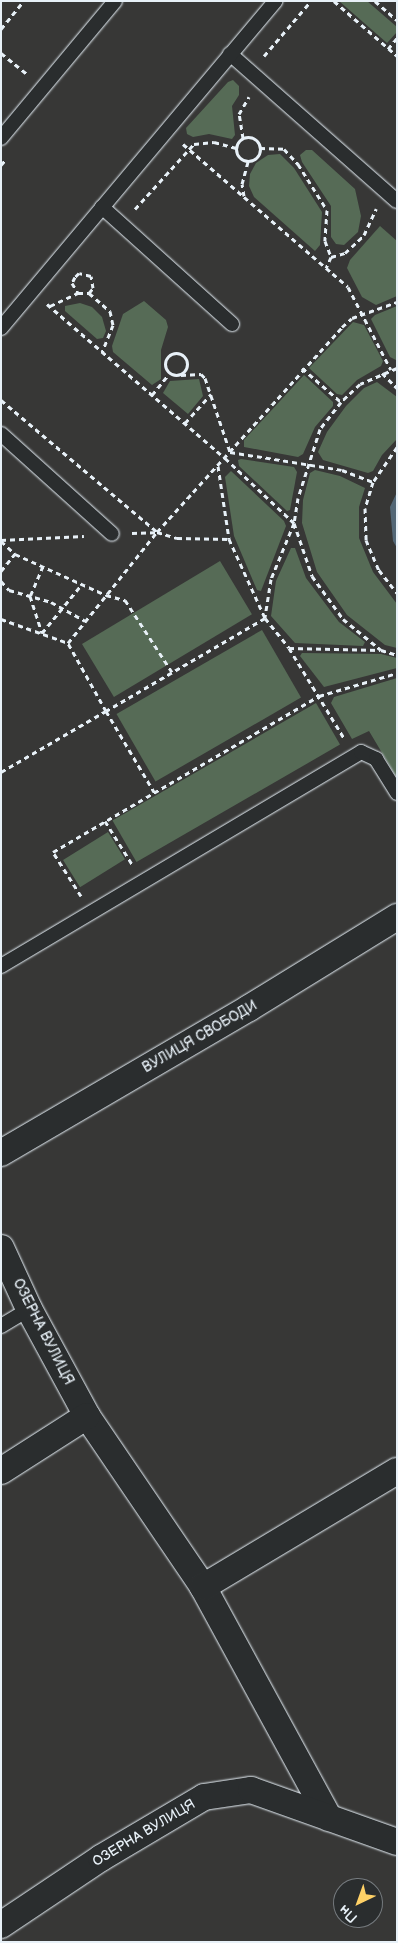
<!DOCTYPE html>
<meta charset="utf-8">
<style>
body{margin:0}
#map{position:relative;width:398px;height:1943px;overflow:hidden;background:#373736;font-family:"Balsamiq Sans",sans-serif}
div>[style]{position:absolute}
.green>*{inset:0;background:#566b56;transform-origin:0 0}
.water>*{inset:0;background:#536776}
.path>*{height:3px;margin-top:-1.5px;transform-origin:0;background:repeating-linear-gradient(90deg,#e8f1f8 0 5px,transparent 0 9px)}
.path>.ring{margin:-1.5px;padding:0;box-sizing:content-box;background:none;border:3px solid #e8f1f8;border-radius:50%}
.roads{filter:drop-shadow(0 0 1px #e8f1f8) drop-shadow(0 0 1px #e8f1f8)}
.service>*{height:14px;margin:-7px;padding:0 7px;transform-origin:7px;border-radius:7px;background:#2a2d2e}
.minor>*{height:26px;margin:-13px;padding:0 13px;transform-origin:13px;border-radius:13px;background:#2a2d2e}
span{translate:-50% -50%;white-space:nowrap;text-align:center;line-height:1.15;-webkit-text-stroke:5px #2a2d2e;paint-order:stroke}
.street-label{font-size:14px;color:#e8f1f8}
.frame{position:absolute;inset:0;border:2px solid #e8f1f8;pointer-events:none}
.north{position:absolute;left:333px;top:1878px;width:50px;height:50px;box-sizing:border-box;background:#2a2d2e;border:1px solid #767b7f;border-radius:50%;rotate:222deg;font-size:14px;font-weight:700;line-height:20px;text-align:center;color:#e8f1f8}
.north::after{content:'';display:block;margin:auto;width:18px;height:22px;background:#ffd166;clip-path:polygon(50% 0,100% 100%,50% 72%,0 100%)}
</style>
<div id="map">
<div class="green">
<i style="clip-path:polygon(339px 1px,367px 1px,397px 27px,397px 32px,387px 43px)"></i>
<i style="clip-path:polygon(233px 80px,239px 86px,239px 95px,232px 106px,235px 135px,232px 139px,209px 134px,193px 137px,187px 134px,186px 128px,228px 82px)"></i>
<i style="clip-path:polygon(306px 150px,312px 150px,355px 189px,361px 216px,358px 232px,344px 245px,336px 244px,331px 237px,331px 206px,302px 162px,300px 155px)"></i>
<i style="clip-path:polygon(280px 154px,294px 168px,322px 212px,320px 245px,315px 251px,254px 197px,249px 186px,250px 174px,256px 163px,268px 155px)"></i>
<i style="clip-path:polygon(380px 226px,397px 241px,397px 296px,376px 305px,362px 297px,347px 268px,350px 260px)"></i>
<i style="clip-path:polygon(144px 301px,166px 320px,168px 327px,161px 350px,161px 379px,152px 385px,113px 352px,112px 346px,123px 314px)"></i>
<i style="clip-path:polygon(80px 303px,92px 307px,102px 317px,106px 331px,103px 338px,97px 339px,65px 311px,65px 306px)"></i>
<i style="clip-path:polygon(397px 306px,397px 359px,396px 360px,390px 357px,371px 319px,375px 315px)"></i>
<i style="clip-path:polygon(353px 322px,364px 325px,383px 361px,381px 366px,357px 380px,342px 395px,337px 394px,309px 368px)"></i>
<i style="clip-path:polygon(304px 375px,333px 402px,333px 406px,315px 427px,303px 454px,298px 457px,244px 447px,244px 440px)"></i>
<i style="clip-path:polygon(199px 379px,203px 396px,188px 414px,163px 393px,170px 381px)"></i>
<i style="clip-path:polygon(377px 382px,397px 397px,397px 439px,382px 455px,373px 471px,368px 473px,323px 460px,318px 452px,327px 432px,346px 406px,364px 388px)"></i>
<i style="clip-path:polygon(241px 459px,294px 467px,297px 472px,290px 510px,287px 511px,239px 466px,238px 460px)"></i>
<i style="clip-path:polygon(315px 470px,340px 476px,365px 488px,359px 507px,359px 538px,373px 572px,397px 604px,397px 648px,385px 645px,347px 615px,317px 572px,302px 523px,303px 500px,310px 473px)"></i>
<i style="clip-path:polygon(231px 471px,284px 521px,286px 526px,261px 591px,257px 590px,234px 536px,225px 477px)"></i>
<i style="clip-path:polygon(291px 548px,295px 548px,306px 578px,339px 622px,365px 642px,363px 646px,295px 643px,271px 616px,276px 581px)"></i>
<i style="left:220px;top:561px;width:62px;height:161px;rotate:59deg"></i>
<i style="left:262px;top:630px;width:78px;height:168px;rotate:60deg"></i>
<i style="clip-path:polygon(302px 653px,381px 654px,397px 658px,397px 668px,324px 687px,300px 656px)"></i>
<i style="clip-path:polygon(397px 678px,397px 778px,369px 731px,352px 739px,331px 703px,334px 697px)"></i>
<i style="left:316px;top:703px;width:48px;height:235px;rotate:60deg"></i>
<i style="left:108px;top:832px;width:32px;height:53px;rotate:58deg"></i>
</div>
<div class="water">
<i style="clip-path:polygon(397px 492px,397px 548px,393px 541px,390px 507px)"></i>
</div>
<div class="path">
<i style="left:334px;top:1px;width:84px;rotate:41.1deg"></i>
<i style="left:375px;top:1px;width:29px;rotate:41deg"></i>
<i style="left:1px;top:29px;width:36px;rotate:-51deg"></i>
<i style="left:388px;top:49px;width:14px;rotate:-51deg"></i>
<i style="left:1px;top:53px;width:35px;rotate:39deg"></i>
<i style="left:264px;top:56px;width:72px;rotate:-49.5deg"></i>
<i class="ring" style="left:236px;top:137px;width:21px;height:21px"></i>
<i style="left:243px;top:138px;width:24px;rotate:-99deg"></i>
<i style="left:239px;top:114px;width:20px;rotate:-60deg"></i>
<i style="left:183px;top:144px;width:218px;rotate:40.9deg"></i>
<i style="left:348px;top:287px;width:93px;rotate:62.6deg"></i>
<i style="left:260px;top:148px;width:24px;rotate:2deg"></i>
<i style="left:284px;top:149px;width:21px;rotate:47deg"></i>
<i style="left:298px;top:164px;width:54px;rotate:57.8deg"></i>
<i style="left:327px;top:210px;width:31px;rotate:94deg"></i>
<i style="left:325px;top:241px;width:17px;rotate:69deg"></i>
<i style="left:331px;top:257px;width:12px;rotate:114deg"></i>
<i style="left:1px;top:165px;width:9px;rotate:-49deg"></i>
<i style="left:244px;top:196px;width:12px;rotate:-99deg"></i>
<i style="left:242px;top:184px;width:24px;rotate:-75deg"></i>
<i style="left:135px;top:209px;width:88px;rotate:-47.8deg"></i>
<i style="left:194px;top:144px;width:20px;rotate:-6deg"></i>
<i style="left:214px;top:142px;width:23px;rotate:15deg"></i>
<i style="left:331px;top:257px;width:15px;rotate:-16deg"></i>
<i style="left:345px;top:253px;width:26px;rotate:-43deg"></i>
<i style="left:364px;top:235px;width:29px;rotate:-65deg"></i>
<i style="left:89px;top:293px;width:28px;rotate:41deg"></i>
<i style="left:110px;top:311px;width:14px;rotate:78deg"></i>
<i style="left:113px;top:325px;width:29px;rotate:112deg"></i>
<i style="left:47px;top:304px;width:235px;rotate:40.9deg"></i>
<i style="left:225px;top:458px;width:95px;rotate:43.3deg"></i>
<i style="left:294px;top:523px;width:61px;rotate:112.3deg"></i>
<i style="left:271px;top:579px;width:39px;rotate:99deg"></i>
<i style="left:265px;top:618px;width:184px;rotate:149.7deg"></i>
<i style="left:106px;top:711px;width:94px;rotate:59.3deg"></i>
<i style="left:50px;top:306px;width:31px;rotate:-25deg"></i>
<i style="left:78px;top:293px;width:11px"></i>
<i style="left:89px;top:293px;width:6px;rotate:-51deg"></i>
<i style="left:93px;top:288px;width:12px;rotate:-99deg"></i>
<i style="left:91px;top:276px;width:12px;rotate:-166deg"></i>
<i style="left:79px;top:273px;width:6px;rotate:135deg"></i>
<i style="left:75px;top:277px;width:7px;rotate:117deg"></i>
<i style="left:72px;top:283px;width:12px;rotate:59deg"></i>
<i class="ring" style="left:165px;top:353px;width:19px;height:19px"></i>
<i style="left:302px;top:368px;width:52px;rotate:41.1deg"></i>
<i style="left:397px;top:368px;width:40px;rotate:156.6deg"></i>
<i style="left:360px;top:384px;width:26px;rotate:137deg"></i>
<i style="left:341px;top:402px;width:34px;rotate:128deg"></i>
<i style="left:320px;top:429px;width:72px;rotate:107.7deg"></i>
<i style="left:298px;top:498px;width:25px;rotate:99deg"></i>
<i style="left:294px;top:523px;width:56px;rotate:71.2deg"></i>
<i style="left:312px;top:576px;width:53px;rotate:54.2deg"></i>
<i style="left:343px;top:619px;width:49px;rotate:39.2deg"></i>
<i style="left:381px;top:650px;width:17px;rotate:17deg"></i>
<i style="left:382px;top:373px;width:21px;rotate:45deg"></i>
<i style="left:181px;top:375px;width:20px;rotate:-3deg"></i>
<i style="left:201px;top:374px;width:6px;rotate:45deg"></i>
<i style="left:205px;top:378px;width:78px;rotate:71.3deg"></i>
<i style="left:230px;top:452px;width:113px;rotate:9.1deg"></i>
<i style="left:342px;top:470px;width:33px;rotate:21deg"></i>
<i style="left:152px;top:395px;width:27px;rotate:-51deg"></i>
<i style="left:1px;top:400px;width:204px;rotate:40.2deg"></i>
<i style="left:157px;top:532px;width:21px;rotate:17deg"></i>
<i style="left:177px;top:538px;width:52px;rotate:1.1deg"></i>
<i style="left:185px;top:423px;width:39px;rotate:-48deg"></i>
<i style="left:397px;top:447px;width:42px;rotate:124.4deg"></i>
<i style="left:373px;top:482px;width:27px;rotate:107deg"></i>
<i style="left:365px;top:508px;width:32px;rotate:88deg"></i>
<i style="left:366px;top:540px;width:33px;rotate:67deg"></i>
<i style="left:379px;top:570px;width:29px;rotate:52deg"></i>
<i style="left:218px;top:466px;width:74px;rotate:81.4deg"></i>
<i style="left:229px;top:539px;width:87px;rotate:65.5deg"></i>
<i style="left:265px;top:618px;width:38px;rotate:51deg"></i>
<i style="left:289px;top:648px;width:105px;rotate:58.6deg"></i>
<i style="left:132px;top:533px;width:24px;rotate:-2deg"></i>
<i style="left:1px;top:540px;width:83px;rotate:-2.8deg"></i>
<i style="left:1px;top:541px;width:19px;rotate:43deg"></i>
<i style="left:43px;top:566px;width:33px;rotate:113deg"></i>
<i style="left:30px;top:596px;width:39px;rotate:72deg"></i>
<i style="left:42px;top:633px;width:63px;rotate:-50.8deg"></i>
<i style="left:1px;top:571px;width:22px;rotate:-51deg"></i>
<i style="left:15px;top:554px;width:100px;rotate:24.3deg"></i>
<i style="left:106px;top:595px;width:20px;rotate:15deg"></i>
<i style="left:125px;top:600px;width:86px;rotate:56.9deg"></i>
<i style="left:1px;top:581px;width:12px;rotate:48deg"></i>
<i style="left:9px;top:590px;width:44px;rotate:15.9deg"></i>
<i style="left:51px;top:602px;width:39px;rotate:29deg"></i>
<i style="left:1px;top:619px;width:71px;rotate:19.7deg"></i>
<i style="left:289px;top:648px;width:91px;rotate:1.3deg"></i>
<i style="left:1px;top:772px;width:121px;rotate:-30.2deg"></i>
<i style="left:106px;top:711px;width:78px;rotate:-119.2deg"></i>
<i style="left:68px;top:643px;width:142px;rotate:-51.3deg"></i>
<i style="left:157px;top:532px;width:276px;rotate:-47.9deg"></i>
<i style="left:342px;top:327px;width:13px;rotate:-42deg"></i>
<i style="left:352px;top:318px;width:48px;rotate:-19.6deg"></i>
<i style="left:105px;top:821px;width:51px;rotate:57.9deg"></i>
<i style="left:81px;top:896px;width:52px;rotate:-122.5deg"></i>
<i style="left:53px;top:852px;width:308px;rotate:-30.4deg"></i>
<i style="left:319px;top:696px;width:81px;rotate:-16.4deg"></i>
</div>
<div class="roads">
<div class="service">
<i style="left:230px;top:54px;width:222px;rotate:41.4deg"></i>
<i style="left:1px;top:138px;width:178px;rotate:-50.2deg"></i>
<i style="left:102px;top:207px;width:175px;rotate:42deg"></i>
<i style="left:1px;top:328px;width:427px;rotate:-50deg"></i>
<i style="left:1px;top:434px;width:149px;rotate:42deg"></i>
<i style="left:1px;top:966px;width:419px;rotate:-30.7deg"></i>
<i style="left:361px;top:752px;width:17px;rotate:25deg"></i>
<i style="left:376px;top:759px;width:40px;rotate:58deg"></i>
<i style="left:1px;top:1326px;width:33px;rotate:-31deg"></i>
</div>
<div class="minor">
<i style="left:1px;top:1153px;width:287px;rotate:-30.3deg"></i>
<i style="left:249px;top:1008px;width:174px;rotate:-31.6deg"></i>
<i style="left:1px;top:1248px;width:67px;rotate:65.3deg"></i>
<i style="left:29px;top:1309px;width:122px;rotate:61.5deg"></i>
<i style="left:87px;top:1416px;width:207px;rotate:55.8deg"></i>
<i style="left:203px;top:1587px;width:263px;rotate:61.4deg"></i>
<i style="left:1px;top:1471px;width:102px;rotate:-32.6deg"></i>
<i style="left:203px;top:1587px;width:226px;rotate:-30.9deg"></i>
<i style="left:1px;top:1925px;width:120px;rotate:-33.8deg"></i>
<i style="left:101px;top:1858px;width:120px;rotate:-30.6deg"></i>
<i style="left:204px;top:1797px;width:48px;rotate:-8.5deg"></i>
<i style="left:251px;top:1790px;width:155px;rotate:19.6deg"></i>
</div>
</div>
<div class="street-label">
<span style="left:200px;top:1037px;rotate:-30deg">ВУЛИЦЯ СВОБОДИ</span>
<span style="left:43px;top:1332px;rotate:63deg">ОЗЕРНА ВУЛИЦЯ</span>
<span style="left:144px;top:1833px;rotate:-31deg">ОЗЕРНА ВУЛИЦЯ</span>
</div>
<div class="frame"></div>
<div class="north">Пн</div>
</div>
